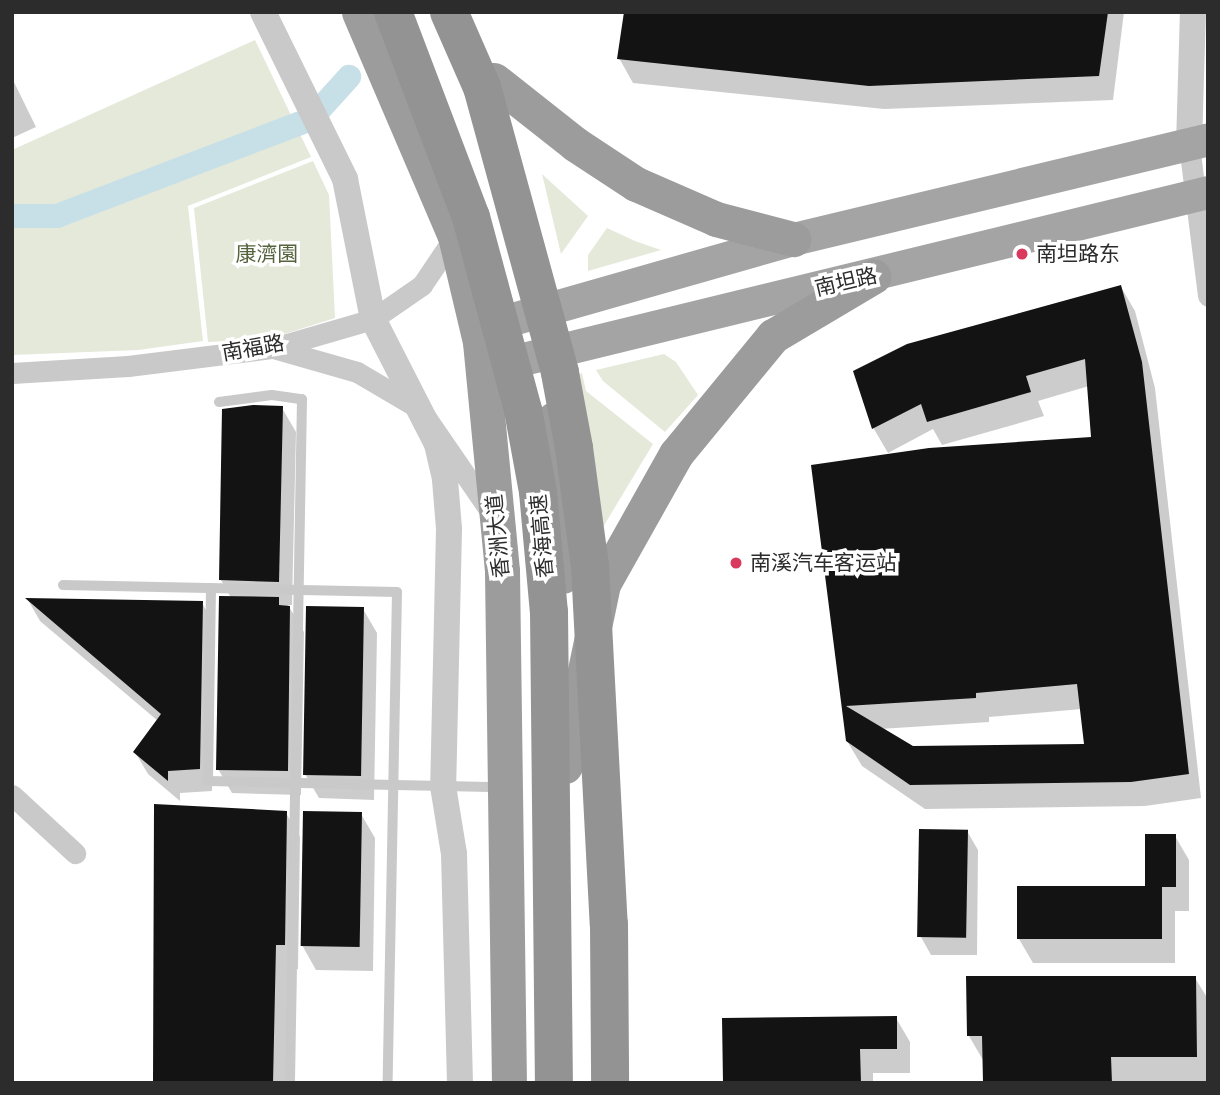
<!DOCTYPE html>
<meta charset="utf-8">
<style>
body{margin:0}
#map{position:relative;width:1220px;height:1095px;overflow:hidden;background:#fff;font-family:"Space Grotesk","Noto Sans SC",sans-serif}
div>[style]{position:absolute}
.green>*{inset:0;background:#e4e9da}
.shadow>*{inset:0;background:#0003}
.canal>*{height:24px;margin:-12px;padding:0 12px;transform-origin:12px;border-radius:12px;background:#c7e0e8}
.building>*{inset:0;background:#131313;transform-origin:0 0}
.service>*{height:10px;margin:-5px;padding:0 5px;transform-origin:5px;border-radius:5px;background:#c9c9c9}
.minor>*{height:21px;margin:-10.5px;padding:0 10.5px;transform-origin:10.5px;border-radius:10.5px;background:#c9c9c9}
.tertiary>*{height:26px;margin:-13px;padding:0 13px;transform-origin:13px;border-radius:13px;background:#c9c9c9}
.primary>*{height:33px;margin:-16.5px;padding:0 16.5px;transform-origin:16.5px;border-radius:16.5px;background:#a4a4a4}
.trunk>*{height:35px;margin:-17.5px;padding:0 17.5px;transform-origin:17.5px;border-radius:17.5px;background:#9c9c9c}
.motorway-bridge>*{height:38px;margin:-19px;padding:0 19px;transform-origin:19px;border-radius:19px;background:#939393}
.dots>*{width:19px;height:19px;translate:-50% -50%;box-sizing:border-box;border:4px solid #fff;border-radius:50%}
span{translate:-50% -50%;white-space:nowrap;text-align:center;line-height:1.15;-webkit-text-stroke:7px #fff;paint-order:stroke}
.park-label{font-size:21px;color:#55643d}
.poi-label{font-size:21px;color:#2c2c2c}
.left{translate:0 -50%;text-align:left}
.street-label{font-size:21px;color:#2c2c2c}
.frame{position:absolute;inset:0;border:14px solid #2c2c2c;pointer-events:none}
</style>
<div id="map">
<div class="green">
<i style="clip-path:polygon(255px 40px,311px 157px,188px 206px,203px 341px,138px 350px,12px 355px,12px 150px)"></i>
<i style="clip-path:polygon(313px 161px,329px 195px,335px 318px,269px 339px,208px 342px,194px 208px)"></i>
<i style="clip-path:polygon(542px 174px,588px 216px,561px 254px)"></i>
<i style="clip-path:polygon(607px 228px,635px 241px,661px 250px,588px 271px,588px 255px)"></i>
<i style="clip-path:polygon(664px 354px,676px 362px,698px 395px,665px 432px,603px 381px,596px 370px)"></i>
<i style="clip-path:polygon(582px 373px,586px 391px,653px 444px,594px 542px,574px 377px)"></i>
</div>
<div class="shadow">
<i style="clip-path:polygon(626px 12px,1124px 12px,1113px 100px,884px 109px,633px 83px,619px 58px)"></i>
<i style="clip-path:polygon(12px 78px,36px 127px,12px 138px)"></i>
<i style="clip-path:polygon(evenodd,1121px 287px,1135px 311px,1155px 388px,1201px 798px,1145px 806px,925px 809px,862px 766px,847px 741px,813px 466px,1093px 438px,1089px 386px,1038px 401px,1044px 416px,942px 445px,933px 429px,888px 453px,874px 429px,855px 372px,1121px 287px,1082px 709px,1086px 746px,913px 748px,880px 729px,989px 722px,989px 717px,1082px 709px)"></i>
<i style="clip-path:polygon(282px 408px,296px 432px,292px 605px,288px 605px,304px 632px,301px 795px,232px 793px,218px 769px,231px 598px,221px 580px)"></i>
<i style="clip-path:polygon(28px 600px,202px 603px,215px 626px,212px 791px,180px 793px,180px 801px,148px 774px,135px 752px,158px 721px,40px 621px)"></i>
<i style="clip-path:polygon(363px 609px,377px 633px,374px 800px,319px 798px,305px 774px)"></i>
<i style="clip-path:polygon(286px 813px,300px 837px,298px 969px,289px 969px,287px 1083px,155px 1083px)"></i>
<i style="clip-path:polygon(361px 814px,375px 838px,373px 971px,316px 970px,302px 945px)"></i>
<i style="clip-path:polygon(967px 831px,978px 850px,977px 955px,931px 955px,921px 937px)"></i>
<i style="clip-path:polygon(1175px 836px,1189px 860px,1189px 911px,1175px 911px,1175px 963px,1033px 963px,1019px 939px,1147px 888px)"></i>
<i style="clip-path:polygon(1195px 978px,1208px 999px,1208px 1081px,984px 1083px,983px 1060px,969px 1036px)"></i>
<i style="clip-path:polygon(896px 1018px,910px 1042px,910px 1073px,873px 1073px,873px 1083px,725px 1083px)"></i>
</div>
<div class="canal">
<i style="left:12px;top:216px;width:45px"></i>
<i style="left:57px;top:216px;width:272px;rotate:-20.9deg"></i>
<i style="left:311px;top:119px;width:57px;rotate:-47.9deg"></i>
</div>
<div class="building">
<i style="clip-path:polygon(624px 12px,1108px 12px,1099px 76px,869px 86px,617px 59px)"></i>
<i style="clip-path:polygon(evenodd,1121px 285px,1142px 362px,1189px 774px,1131px 782px,910px 785px,846px 741px,811px 465px,929px 448px,1091px 437px,1085px 359px,1026px 376px,1031px 392px,927px 422px,921px 404px,872px 429px,853px 371px,907px 344px,1121px 285px,1077px 684px,1084px 744px,913px 746px,846px 706px,976px 698px,976px 693px,1077px 684px)"></i>
<i style="clip-path:polygon(253px 405px,283px 406px,279px 582px,219px 580px,222px 409px)"></i>
<i style="clip-path:polygon(219px 596px,279px 597px,279px 605px,290px 606px,288px 771px,216px 770px)"></i>
<i style="clip-path:polygon(25px 598px,203px 601px,200px 769px,168px 771px,168px 781px,133px 752px,161px 714px)"></i>
<i style="left:306px;top:606px;width:58px;height:169px;rotate:1deg"></i>
<i style="clip-path:polygon(154px 804px,287px 811px,285px 945px,276px 945px,273px 1083px,153px 1083px)"></i>
<i style="left:303px;top:811px;width:59px;height:135px;rotate:1deg"></i>
<i style="left:919px;top:829px;width:49px;height:108px;rotate:1deg"></i>
<i style="clip-path:polygon(1145px 834px,1176px 834px,1176px 887px,1162px 887px,1162px 939px,1017px 939px,1017px 886px,1145px 886px)"></i>
<i style="clip-path:polygon(966px 976px,1196px 976px,1197px 1057px,1111px 1057px,1112px 1083px,983px 1083px,982px 1036px,967px 1036px)"></i>
<i style="clip-path:polygon(897px 1016px,897px 1049px,860px 1049px,861px 1083px,723px 1083px,722px 1018px)"></i>
</div>
<div class="service">
<i style="left:219px;top:402px;width:53px;rotate:-7.5deg"></i>
<i style="left:272px;top:395px;width:30px;rotate:8deg"></i>
<i style="left:302px;top:399px;width:684px;rotate:91.01deg"></i>
<i style="left:63px;top:585px;width:334px;rotate:1.2deg"></i>
<i style="left:397px;top:592px;width:491px;rotate:91.1deg"></i>
<i style="left:211px;top:588px;width:193px;rotate:90.9deg"></i>
<i style="left:208px;top:781px;width:294px;rotate:1.2deg"></i>
</div>
<div class="minor">
<i style="left:1189px;top:145px;width:152px;rotate:82.8deg"></i>
<i style="left:273px;top:348px;width:87px;rotate:15.9deg"></i>
<i style="left:357px;top:372px;width:73px;rotate:30.4deg"></i>
<i style="left:420px;top:409px;width:124px;rotate:55.5deg"></i>
<i style="left:12px;top:373px;width:116px;rotate:-3.5deg"></i>
<i style="left:128px;top:366px;width:146px;rotate:-7.1deg"></i>
<i style="left:273px;top:348px;width:104px;rotate:-16.2deg"></i>
<i style="left:373px;top:319px;width:60px;rotate:-34.8deg"></i>
<i style="left:422px;top:285px;width:59px;rotate:-56deg"></i>
<i style="left:12px;top:795px;width:86px;rotate:42.6deg"></i>
</div>
<div class="tertiary">
<i style="left:263px;top:12px;width:186px;rotate:63.8deg"></i>
<i style="left:345px;top:179px;width:143px;rotate:78.7deg"></i>
<i style="left:373px;top:319px;width:140px;rotate:62.9deg"></i>
<i style="left:437px;top:444px;width:37px;rotate:77deg"></i>
<i style="left:445px;top:480px;width:49px;rotate:85.3deg"></i>
<i style="left:449px;top:529px;width:257px;rotate:91.3deg"></i>
<i style="left:443px;top:786px;width:69px;rotate:80.8deg"></i>
<i style="left:454px;top:854px;width:229px;rotate:88.5deg"></i>
<i style="left:1189px;top:145px;width:133px;rotate:-88.3deg"></i>
</div>
<div class="primary">
<i style="left:477px;top:329px;width:329px;rotate:-15.9deg"></i>
<i style="left:793px;top:239px;width:427px;rotate:-13.5deg"></i>
<i style="left:486px;top:368px;width:743px;rotate:-13.7deg"></i>
</div>
<div class="trunk">
<i style="left:359px;top:12px;width:244px;rotate:66.8deg"></i>
<i style="left:455px;top:236px;width:109px;rotate:76.7deg"></i>
<i style="left:480px;top:342px;width:230px;rotate:84.5deg"></i>
<i style="left:502px;top:571px;width:512px;rotate:89.22deg"></i>
<i style="left:494px;top:80px;width:103px;rotate:38.3deg"></i>
<i style="left:575px;top:144px;width:73px;rotate:33.3deg"></i>
<i style="left:636px;top:184px;width:87px;rotate:23.6deg"></i>
<i style="left:716px;top:219px;width:80px;rotate:14.6deg"></i>
<i style="left:554px;top:419px;width:157px;rotate:86.7deg"></i>
<i style="left:565px;top:766px;width:186px;rotate:-78.2deg"></i>
<i style="left:603px;top:584px;width:149px;rotate:-60.7deg"></i>
<i style="left:676px;top:454px;width:153px;rotate:-50.6deg"></i>
<i style="left:773px;top:336px;width:117px;rotate:-30.7deg"></i>
</div>
<div class="motorway-bridge">
<i style="left:393px;top:12px;width:219px;rotate:69.2deg"></i>
<i style="left:471px;top:217px;width:200px;rotate:74.9deg"></i>
<i style="left:523px;top:410px;width:83px;rotate:79.6deg"></i>
<i style="left:538px;top:492px;width:121px;rotate:84.8deg"></i>
<i style="left:549px;top:612px;width:471px;rotate:89.4deg"></i>
<i style="left:449px;top:12px;width:82px;rotate:66.3deg"></i>
<i style="left:482px;top:87px;width:296px;rotate:74.7deg"></i>
<i style="left:560px;top:373px;width:76px;rotate:79.4deg"></i>
<i style="left:574px;top:448px;width:120px;rotate:82.3deg"></i>
<i style="left:590px;top:567px;width:358px;rotate:87deg"></i>
<i style="left:609px;top:924px;width:159px;rotate:89.6deg"></i>
</div>
<div class="dots">
<i style="left:1022px;top:254px;background:#d8395d"></i>
<i style="left:736px;top:563px;background:#d8395d"></i>
</div>
<div class="park-label">
<span style="left:267px;top:254px">康濟園</span>
</div>
<div class="poi-label">
<span class="left" style="left:1036px;top:254px">南坦路东</span>
<span class="left" style="left:750px;top:563px">南溪汽车客运站</span>
</div>
<div class="street-label">
<span style="left:846px;top:282px;rotate:-13deg">南坦路</span>
<span style="left:253px;top:348px;rotate:-10deg">南福路</span>
<span style="left:498px;top:536px;rotate:-95deg">香洲大道</span>
<span style="left:542px;top:536px;rotate:-95deg">香海高速</span>
</div>
<div class="frame"></div>
</div>
